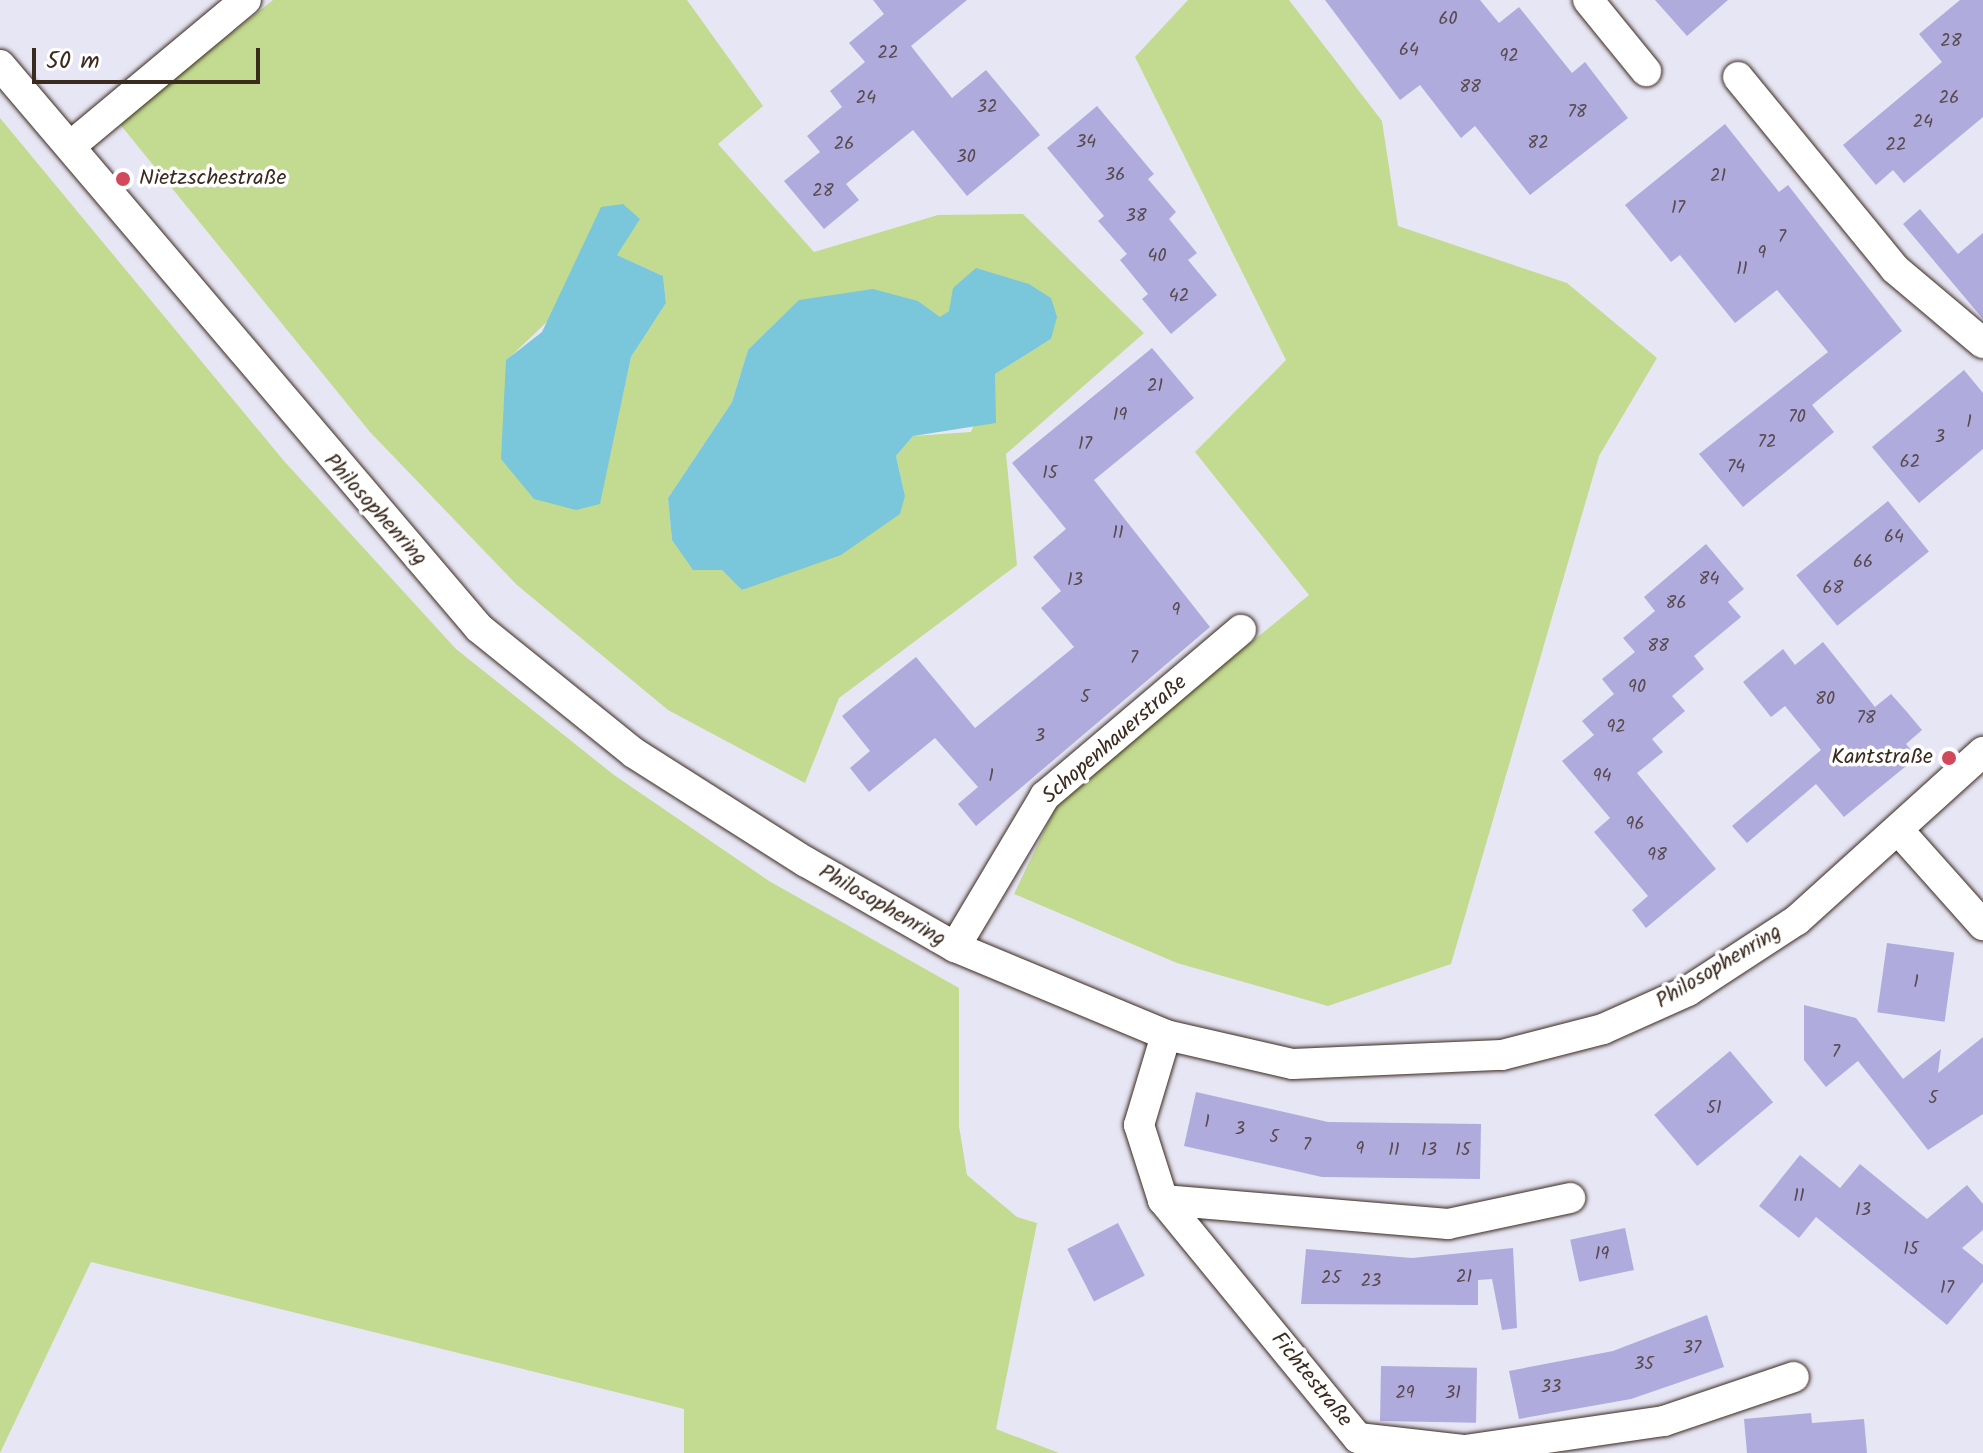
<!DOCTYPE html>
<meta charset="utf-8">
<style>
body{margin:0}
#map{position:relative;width:1983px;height:1453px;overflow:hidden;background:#e7e6f5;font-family:Kalam,sans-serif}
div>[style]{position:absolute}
.green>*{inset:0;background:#c3db91}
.water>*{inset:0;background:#7ac6da}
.building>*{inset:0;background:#b0abdd;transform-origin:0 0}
.roads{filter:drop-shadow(0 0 2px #3b2a1e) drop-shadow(0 0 2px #3b2a1e)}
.minor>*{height:30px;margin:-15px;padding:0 15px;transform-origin:15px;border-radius:15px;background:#fff}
.dots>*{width:22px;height:22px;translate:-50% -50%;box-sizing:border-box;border:4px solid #fff;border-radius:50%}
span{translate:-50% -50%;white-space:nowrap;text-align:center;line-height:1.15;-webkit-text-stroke:7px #fff;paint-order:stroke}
.number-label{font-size:18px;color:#584a4e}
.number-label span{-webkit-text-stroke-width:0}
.poi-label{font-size:22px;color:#3b2a1e}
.left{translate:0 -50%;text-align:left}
.right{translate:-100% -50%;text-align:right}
.street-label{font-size:22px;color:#3b2a1e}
.scale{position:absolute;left:32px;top:48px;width:228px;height:36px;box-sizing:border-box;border:4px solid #3b2a1e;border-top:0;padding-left:10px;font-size:24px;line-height:28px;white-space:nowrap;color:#3b2a1e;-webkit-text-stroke:6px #fff;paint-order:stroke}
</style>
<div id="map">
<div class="green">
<i style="clip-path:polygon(evenodd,273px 0,687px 0,763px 106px,718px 144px,814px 252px,938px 215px,1023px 214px,1144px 333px,1006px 454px,1017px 565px,839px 698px,805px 783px,668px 710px,517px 585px,370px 432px,119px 123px,273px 0,617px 255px,663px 276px,666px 303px,631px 357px,599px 504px,507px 360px,617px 255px,273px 0,918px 301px,940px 318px,949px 311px,1051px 339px,995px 374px,971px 432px,913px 436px,896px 456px,905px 496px,743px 590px,722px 570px,693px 569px,672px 540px,668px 498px,732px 402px,748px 350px,918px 301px)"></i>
<i style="clip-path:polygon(1188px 0,1289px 0,1382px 121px,1398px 226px,1567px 283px,1657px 358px,1599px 456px,1451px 964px,1328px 1006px,1177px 963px,1014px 894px,1059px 800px,1309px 595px,1195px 452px,1286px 360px,1135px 57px)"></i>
<i style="clip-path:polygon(0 118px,284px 461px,456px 649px,614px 775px,769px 881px,959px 988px,959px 1126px,967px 1175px,1017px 1217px,1037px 1223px,996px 1429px,1059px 1453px,684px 1453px,684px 1409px,91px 1262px,0 1453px)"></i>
</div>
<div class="water">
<i style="clip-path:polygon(623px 204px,640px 219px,617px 255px,663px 276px,666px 303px,631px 357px,600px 504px,576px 510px,534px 499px,501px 459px,506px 360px,542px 332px,601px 207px)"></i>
<i style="clip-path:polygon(976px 268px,1029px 284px,1051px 298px,1057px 317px,1051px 339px,995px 374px,996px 423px,913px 436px,896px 456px,905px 496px,900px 514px,841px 555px,742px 590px,722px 570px,693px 570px,672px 540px,668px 498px,732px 402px,748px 350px,799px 300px,873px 289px,918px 301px,940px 317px,949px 311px,953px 288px)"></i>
</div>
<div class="building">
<i style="clip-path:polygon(873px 0,967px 0,911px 46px,952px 98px,986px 70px,1040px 135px,967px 196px,913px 130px,846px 184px,859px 200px,824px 229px,784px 181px,820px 152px,807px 136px,842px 107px,830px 91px,865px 62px,849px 43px,884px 14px)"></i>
<i style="clip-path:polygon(1325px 0,1480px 0,1499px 23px,1519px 7px,1572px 73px,1585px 62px,1628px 118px,1530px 195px,1475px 126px,1461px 138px,1420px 85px,1400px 100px)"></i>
<i style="clip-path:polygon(1655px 0,1728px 0,1687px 36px)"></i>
<i style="clip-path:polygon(1960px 0,1983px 0,1983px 117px,1904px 183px,1893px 170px,1876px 185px,1843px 145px,1942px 62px,1919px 34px)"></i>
<i style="clip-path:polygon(1097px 106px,1154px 174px,1148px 179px,1176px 212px,1169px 219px,1197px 253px,1188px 260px,1217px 295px,1171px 334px,1142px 299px,1148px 294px,1120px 260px,1127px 254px,1098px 221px,1104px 216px,1047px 148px)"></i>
<i style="clip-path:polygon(1725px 124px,1779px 192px,1788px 185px,1902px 331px,1812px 405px,1834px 432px,1743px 507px,1699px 454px,1828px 352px,1777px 290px,1735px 323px,1680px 255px,1671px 262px,1625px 205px)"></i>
<i style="clip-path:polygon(1920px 209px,1958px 254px,1983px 233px,1983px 319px,1903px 224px)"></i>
<i style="clip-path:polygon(1152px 348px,1194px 398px,1094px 480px,1210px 627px,976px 826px,958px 804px,978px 787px,935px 738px,869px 792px,850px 768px,870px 751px,842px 716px,916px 657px,975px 728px,1074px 647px,1041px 608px,1061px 591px,1033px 557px,1066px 529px,1012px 463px)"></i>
<i style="clip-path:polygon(1964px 370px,1983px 393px,1983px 449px,1919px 503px,1872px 447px)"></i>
<i style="left:1888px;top:501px;width:65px;height:118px;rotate:51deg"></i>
<i style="clip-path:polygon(1706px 544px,1744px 589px,1728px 602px,1741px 617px,1694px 656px,1704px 669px,1672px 696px,1685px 711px,1652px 739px,1663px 752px,1637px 773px,1716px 869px,1646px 928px,1632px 910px,1648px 896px,1594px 832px,1610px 818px,1562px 761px,1594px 735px,1582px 721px,1614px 694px,1602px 679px,1635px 652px,1623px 638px,1655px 611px,1644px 597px)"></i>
<i style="clip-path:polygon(1823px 642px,1875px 707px,1891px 694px,1907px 712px,1922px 730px,1906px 744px,1917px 757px,1844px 817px,1816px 784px,1747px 843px,1732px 826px,1821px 750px,1785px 706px,1771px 717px,1743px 682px,1783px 649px,1795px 665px)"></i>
<i style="left:1887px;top:943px;width:68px;height:70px;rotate:8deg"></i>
<i style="clip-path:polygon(1804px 1005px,1856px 1018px,1903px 1079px,1941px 1049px,1938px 1073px,1983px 1037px,1983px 1114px,1928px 1150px,1858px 1061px,1826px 1087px,1804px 1060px)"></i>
<i style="left:1730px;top:1051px;width:67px;height:99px;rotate:50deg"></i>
<i style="clip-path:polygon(1196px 1092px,1328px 1122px,1481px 1124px,1480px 1179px,1322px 1177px,1184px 1146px)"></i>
<i style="clip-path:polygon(1800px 1155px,1840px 1188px,1860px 1164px,1927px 1219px,1967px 1185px,1983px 1204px,1983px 1230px,1962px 1248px,1983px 1265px,1983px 1282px,1947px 1325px,1816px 1217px,1799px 1238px,1759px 1206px)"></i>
<i style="left:1118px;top:1223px;width:59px;height:57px;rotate:63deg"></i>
<i style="left:1625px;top:1228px;width:43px;height:56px;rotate:78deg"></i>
<i style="clip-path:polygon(1513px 1248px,1517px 1328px,1502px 1330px,1492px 1279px,1478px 1280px,1478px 1305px,1301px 1304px,1306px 1249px,1412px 1258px)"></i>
<i style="clip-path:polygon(1707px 1315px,1724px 1367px,1631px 1399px,1519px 1419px,1509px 1371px,1613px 1351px)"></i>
<i style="left:1381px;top:1366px;width:96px;height:55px;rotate:1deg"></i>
<i style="clip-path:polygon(1811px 1413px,1812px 1423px,1864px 1419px,1867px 1453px,1747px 1453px,1744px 1419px)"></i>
</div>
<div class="roads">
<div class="minor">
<i style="left:1588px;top:0;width:92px;rotate:50.8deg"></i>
<i style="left:0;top:65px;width:739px;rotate:49.61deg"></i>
<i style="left:479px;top:628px;width:199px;rotate:38.9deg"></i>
<i style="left:634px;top:753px;width:204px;rotate:32.4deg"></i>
<i style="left:806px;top:862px;width:172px;rotate:29.7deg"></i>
<i style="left:955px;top:947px;width:229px;rotate:22.6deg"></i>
<i style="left:1166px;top:1035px;width:130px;rotate:12.9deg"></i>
<i style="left:1293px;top:1064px;width:209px;rotate:-2.5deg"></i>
<i style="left:1502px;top:1055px;width:104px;rotate:-14.4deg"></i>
<i style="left:1603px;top:1029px;width:93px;rotate:-24.1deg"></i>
<i style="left:1688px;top:991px;width:130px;rotate:-33.1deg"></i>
<i style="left:1797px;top:920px;width:251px;rotate:-42.1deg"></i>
<i style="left:1738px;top:77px;width:248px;rotate:50.7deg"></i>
<i style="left:1895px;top:269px;width:115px;rotate:40.1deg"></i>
<i style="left:73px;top:144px;width:225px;rotate:-39.8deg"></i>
<i style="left:1900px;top:832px;width:125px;rotate:48.3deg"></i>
<i style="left:955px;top:947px;width:176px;rotate:-59.2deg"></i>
<i style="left:1045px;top:796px;width:257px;rotate:-40.3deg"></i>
<i style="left:1166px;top:1035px;width:94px;rotate:106.7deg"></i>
<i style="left:1139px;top:1125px;width:79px;rotate:72.3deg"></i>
<i style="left:1163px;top:1200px;width:308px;rotate:50.7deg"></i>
<i style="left:1358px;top:1438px;width:108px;rotate:6.4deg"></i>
<i style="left:1465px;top:1450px;width:201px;rotate:-8.3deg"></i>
<i style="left:1664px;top:1421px;width:137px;rotate:-18.7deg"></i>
<i style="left:1163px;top:1200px;width:286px;rotate:4.8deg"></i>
<i style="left:1448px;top:1224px;width:125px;rotate:-12deg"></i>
</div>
</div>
<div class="dots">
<i style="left:123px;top:179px;background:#d1495b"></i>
<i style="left:1949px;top:758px;background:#d1495b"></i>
</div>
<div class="number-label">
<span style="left:1448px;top:20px">60</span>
<span style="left:1951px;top:42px">28</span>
<span style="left:1409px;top:51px">64</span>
<span style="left:888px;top:54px">22</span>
<span style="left:1509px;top:57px">92</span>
<span style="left:1470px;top:88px">88</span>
<span style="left:866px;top:99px">24</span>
<span style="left:1949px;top:99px">26</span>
<span style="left:987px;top:108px">32</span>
<span style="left:1577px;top:113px">78</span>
<span style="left:1923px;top:123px">24</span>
<span style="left:1086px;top:143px">34</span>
<span style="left:1538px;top:144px">82</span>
<span style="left:844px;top:145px">26</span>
<span style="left:1896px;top:146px">22</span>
<span style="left:966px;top:158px">30</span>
<span style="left:1115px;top:176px">36</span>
<span style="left:1718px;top:177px">21</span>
<span style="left:823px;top:192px">28</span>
<span style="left:1678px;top:209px">17</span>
<span style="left:1136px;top:217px">38</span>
<span style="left:1782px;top:238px">7</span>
<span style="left:1762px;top:254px">9</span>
<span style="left:1157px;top:257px">40</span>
<span style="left:1742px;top:270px">11</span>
<span style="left:1179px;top:297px">42</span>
<span style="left:1155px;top:387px">21</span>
<span style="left:1120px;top:416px">19</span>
<span style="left:1797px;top:418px">70</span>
<span style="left:1969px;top:423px">1</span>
<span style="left:1940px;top:438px">3</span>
<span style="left:1767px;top:443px">72</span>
<span style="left:1085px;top:445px">17</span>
<span style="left:1910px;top:463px">62</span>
<span style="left:1736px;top:468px">74</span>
<span style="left:1050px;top:474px">15</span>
<span style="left:1118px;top:534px">11</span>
<span style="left:1894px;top:538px">64</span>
<span style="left:1863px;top:563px">66</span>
<span style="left:1709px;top:580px">84</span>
<span style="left:1075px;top:581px">13</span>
<span style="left:1833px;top:589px">68</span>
<span style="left:1676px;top:604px">86</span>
<span style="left:1176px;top:611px">9</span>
<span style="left:1658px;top:647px">88</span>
<span style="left:1134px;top:659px">7</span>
<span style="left:1637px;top:688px">90</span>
<span style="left:1085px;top:698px">5</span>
<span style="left:1825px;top:700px">80</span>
<span style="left:1866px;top:719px">78</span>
<span style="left:1616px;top:728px">92</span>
<span style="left:1040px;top:737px">3</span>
<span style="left:991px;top:777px">1</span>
<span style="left:1602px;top:777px">94</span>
<span style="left:1635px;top:825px">96</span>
<span style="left:1657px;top:856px">98</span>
<span style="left:1916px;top:983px">1</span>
<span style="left:1836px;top:1053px">7</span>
<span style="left:1933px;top:1099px">5</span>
<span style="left:1714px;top:1109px">51</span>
<span style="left:1207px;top:1123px">1</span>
<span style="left:1240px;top:1130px">3</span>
<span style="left:1274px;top:1138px">5</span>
<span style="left:1307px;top:1146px">7</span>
<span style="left:1360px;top:1150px">9</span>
<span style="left:1394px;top:1151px">11</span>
<span style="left:1429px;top:1151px">13</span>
<span style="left:1463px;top:1151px">15</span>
<span style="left:1799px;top:1197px">11</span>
<span style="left:1863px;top:1211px">13</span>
<span style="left:1911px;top:1250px">15</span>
<span style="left:1602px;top:1255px">19</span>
<span style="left:1464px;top:1278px">21</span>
<span style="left:1331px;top:1279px">25</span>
<span style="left:1371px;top:1282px">23</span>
<span style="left:1947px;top:1289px">17</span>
<span style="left:1692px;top:1349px">37</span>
<span style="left:1644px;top:1365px">35</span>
<span style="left:1551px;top:1388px">33</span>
<span style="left:1405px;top:1394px">29</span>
<span style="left:1453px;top:1394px">31</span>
</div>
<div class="poi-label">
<span class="left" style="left:139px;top:179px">Nietzschestraße</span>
<span class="right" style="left:1933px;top:758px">Kantstraße</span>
</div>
<div class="street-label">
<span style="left:375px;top:510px;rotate:48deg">Philosophenring</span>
<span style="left:1115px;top:740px;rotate:-41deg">Schopenhauerstraße</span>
<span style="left:882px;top:906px;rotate:30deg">Philosophenring</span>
<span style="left:1719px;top:967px;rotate:-31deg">Philosophenring</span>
<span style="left:1311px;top:1380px;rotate:51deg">Fichtestraße</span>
</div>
<div class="scale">50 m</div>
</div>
